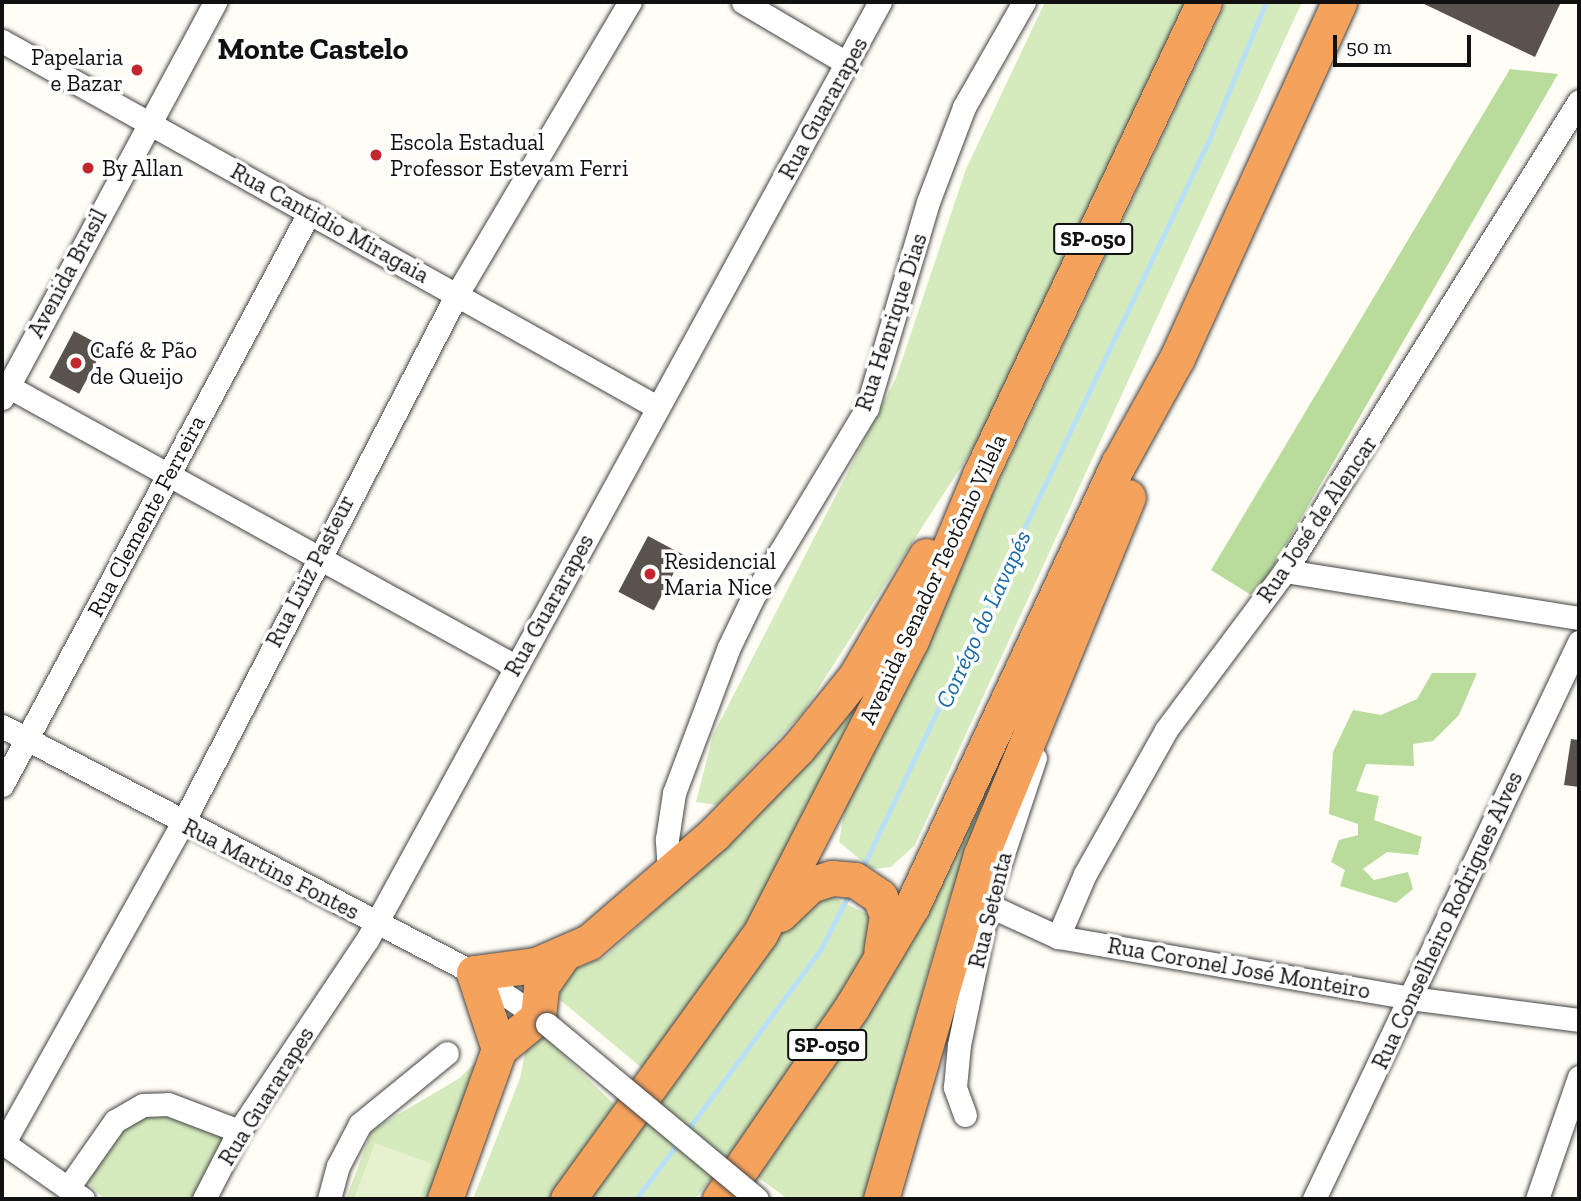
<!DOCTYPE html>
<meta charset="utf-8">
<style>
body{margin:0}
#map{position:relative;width:1581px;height:1201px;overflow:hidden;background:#fffdf5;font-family:"Zilla Slab",serif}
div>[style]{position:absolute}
.green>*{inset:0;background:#d5ebbd}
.forest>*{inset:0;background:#b9dc9c}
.pitch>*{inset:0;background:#e6f2cf}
.stream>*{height:5px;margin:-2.5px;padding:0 2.5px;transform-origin:2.5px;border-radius:2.5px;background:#b9e0f7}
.building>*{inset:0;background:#5a524d;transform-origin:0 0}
.roads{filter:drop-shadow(0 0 2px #444) drop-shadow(0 0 2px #444)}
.minor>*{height:23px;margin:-11.5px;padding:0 11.5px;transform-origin:11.5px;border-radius:11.5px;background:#fff}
.highway>*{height:35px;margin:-17.5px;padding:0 17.5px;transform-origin:17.5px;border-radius:17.5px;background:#f5a25d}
.bridges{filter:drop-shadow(0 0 2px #444) drop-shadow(0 0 2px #444)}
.minor-bridge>*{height:23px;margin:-11.5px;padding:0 11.5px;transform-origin:11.5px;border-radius:11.5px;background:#fff}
.dots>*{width:19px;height:19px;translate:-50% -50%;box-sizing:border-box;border:4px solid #fff;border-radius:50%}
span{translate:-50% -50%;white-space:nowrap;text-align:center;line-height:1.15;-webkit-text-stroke:7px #fff;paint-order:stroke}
.shield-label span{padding:2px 5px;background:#fff;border:2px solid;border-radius:5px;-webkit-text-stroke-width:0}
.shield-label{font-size:21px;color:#111;font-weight:700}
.poi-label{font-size:23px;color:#111}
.right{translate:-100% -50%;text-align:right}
.left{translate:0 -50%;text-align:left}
.street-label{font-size:23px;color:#111}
.water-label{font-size:24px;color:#1768a6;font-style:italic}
.district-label{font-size:30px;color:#111;font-weight:700}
.frame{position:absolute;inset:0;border:4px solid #111;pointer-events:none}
.scale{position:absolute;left:1333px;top:35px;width:138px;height:32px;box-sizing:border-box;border:4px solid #111;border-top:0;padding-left:9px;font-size:21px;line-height:24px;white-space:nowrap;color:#111;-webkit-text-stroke:5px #fff;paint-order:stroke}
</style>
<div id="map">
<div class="green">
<i style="clip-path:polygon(1045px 2px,1193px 2px,977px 442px,803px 712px,717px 805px,696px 802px,713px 735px,896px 378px,966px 169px)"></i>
<i style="clip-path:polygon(1226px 2px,1302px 2px,915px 845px,891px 867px,872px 869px,839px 842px,845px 806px)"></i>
<i style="clip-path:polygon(1054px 619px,946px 908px,864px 1199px,788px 1199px,752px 1173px)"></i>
<i style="clip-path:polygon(886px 661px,748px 925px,648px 1073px,559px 999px,562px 986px,574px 969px,605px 957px,733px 838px)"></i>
<i style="clip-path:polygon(816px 869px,832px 897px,865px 913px,901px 912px,740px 1141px,695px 1199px,573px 1199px)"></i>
<i style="clip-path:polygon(545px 1037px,623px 1113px,558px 1199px,473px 1199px,520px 1078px,527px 1042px)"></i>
<i style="clip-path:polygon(492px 1048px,435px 1199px,346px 1199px,372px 1130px,458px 1079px)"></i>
<i style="clip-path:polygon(163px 1107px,230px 1131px,191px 1199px,104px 1199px,83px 1177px,111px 1130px)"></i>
</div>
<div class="forest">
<i style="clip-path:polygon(1510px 69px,1558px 74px,1267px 577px,1251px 595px,1211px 570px)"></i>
<i style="clip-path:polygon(1432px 673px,1477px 673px,1459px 715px,1433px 741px,1413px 744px,1414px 766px,1366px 764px,1356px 791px,1379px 796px,1374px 820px,1422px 837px,1418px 855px,1387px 852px,1363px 869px,1374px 880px,1408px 872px,1413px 889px,1396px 903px,1340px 886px,1345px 870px,1331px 862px,1339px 840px,1358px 835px,1358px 824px,1329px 814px,1333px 752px,1353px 710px,1381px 715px,1417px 699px)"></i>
</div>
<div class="pitch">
<i style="clip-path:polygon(375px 1143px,432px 1164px,419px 1199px,354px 1199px)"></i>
</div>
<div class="stream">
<i style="left:861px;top:871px;width:807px;rotate:-64.55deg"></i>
<i style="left:1208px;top:142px;width:152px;rotate:-67.5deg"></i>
<i style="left:686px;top:1132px;width:227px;rotate:-53.6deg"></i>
<i style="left:821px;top:949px;width:64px;rotate:-63deg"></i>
<i style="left:636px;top:1199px;width:70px;rotate:-53.1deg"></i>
</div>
<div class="building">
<i style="clip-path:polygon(1420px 2px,1561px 2px,1535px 57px)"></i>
<i style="left:74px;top:331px;width:34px;height:53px;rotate:28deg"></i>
<i style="left:648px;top:536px;width:40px;height:63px;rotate:28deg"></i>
<i style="clip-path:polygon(1571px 739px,1579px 740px,1579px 787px,1564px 785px)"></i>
</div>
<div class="roads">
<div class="minor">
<i style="left:743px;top:2px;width:122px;rotate:30.6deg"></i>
<i style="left:2px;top:41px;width:750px;rotate:29.2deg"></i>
<i style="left:2px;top:383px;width:586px;rotate:28.88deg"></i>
<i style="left:2px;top:398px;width:450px;rotate:-61.7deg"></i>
<i style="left:1285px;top:571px;width:298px;rotate:9.1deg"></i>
<i style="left:2px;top:726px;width:533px;rotate:27.62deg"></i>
<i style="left:474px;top:973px;width:86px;rotate:34.6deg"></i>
<i style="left:2px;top:785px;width:651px;rotate:-61.78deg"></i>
<i style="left:669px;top:871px;width:32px;rotate:-94deg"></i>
<i style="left:667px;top:839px;width:47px;rotate:-81.3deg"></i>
<i style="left:674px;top:793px;width:154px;rotate:-69.4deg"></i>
<i style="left:728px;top:649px;width:58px;rotate:-64.3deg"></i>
<i style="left:753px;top:597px;width:221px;rotate:-58.9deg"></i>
<i style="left:867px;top:408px;width:215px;rotate:-73.5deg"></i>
<i style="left:928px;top:202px;width:102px;rotate:-69.2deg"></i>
<i style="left:964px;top:107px;width:121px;rotate:-60.3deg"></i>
<i style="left:988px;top:905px;width:77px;rotate:24.6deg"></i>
<i style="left:1058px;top:937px;width:357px;rotate:9.8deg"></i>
<i style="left:1410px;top:998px;width:170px;rotate:7.4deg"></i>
<i style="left:1058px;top:937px;width:69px;rotate:-66.8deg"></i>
<i style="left:1085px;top:874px;width:165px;rotate:-60.6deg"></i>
<i style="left:1166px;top:730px;width:199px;rotate:-53.2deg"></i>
<i style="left:1285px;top:571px;width:554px;rotate:-57.97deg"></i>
<i style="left:965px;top:1115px;width:30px;rotate:-110deg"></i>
<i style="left:955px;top:1087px;width:42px;rotate:-84.6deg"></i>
<i style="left:959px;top:1045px;width:158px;rotate:-78.3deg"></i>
<i style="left:991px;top:890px;width:139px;rotate:-71.6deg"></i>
<i style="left:2px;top:1142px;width:99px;rotate:35.1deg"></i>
<i style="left:2px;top:1146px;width:369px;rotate:-60.8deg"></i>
<i style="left:182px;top:824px;width:597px;rotate:-62.58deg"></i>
<i style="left:457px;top:294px;width:339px;rotate:-59.4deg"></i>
<i style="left:70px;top:1185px;width:78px;rotate:-54.9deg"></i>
<i style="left:115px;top:1121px;width:32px;rotate:-30deg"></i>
<i style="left:143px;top:1105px;width:25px;rotate:-2deg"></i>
<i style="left:168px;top:1104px;width:76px;rotate:20.8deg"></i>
<i style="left:204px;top:1199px;width:76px;rotate:-62.8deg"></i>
<i style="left:239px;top:1131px;width:230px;rotate:-56.2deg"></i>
<i style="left:367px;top:940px;width:1069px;rotate:-61.33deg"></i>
<i style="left:329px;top:1199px;width:34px;rotate:-75deg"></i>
<i style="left:338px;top:1166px;width:47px;rotate:-62.4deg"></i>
<i style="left:360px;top:1124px;width:112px;rotate:-39.2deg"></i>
<i style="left:1314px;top:1199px;width:617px;rotate:-64.56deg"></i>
<i style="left:1537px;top:1199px;width:129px;rotate:-71deg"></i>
</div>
<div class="highway">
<i style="left:780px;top:914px;width:42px;rotate:-44deg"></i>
<i style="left:810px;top:885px;width:23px;rotate:-18deg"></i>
<i style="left:832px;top:878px;width:23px;rotate:5deg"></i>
<i style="left:855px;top:880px;width:30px;rotate:34deg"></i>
<i style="left:880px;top:897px;width:19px;rotate:69deg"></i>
<i style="left:887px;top:915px;width:36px;rotate:99deg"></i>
<i style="left:499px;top:1049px;width:80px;rotate:-108.2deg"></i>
<i style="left:474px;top:973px;width:63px;rotate:-7.4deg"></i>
<i style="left:536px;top:965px;width:58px;rotate:-23.5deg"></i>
<i style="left:589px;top:942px;width:165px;rotate:-40.8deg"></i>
<i style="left:714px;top:834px;width:120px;rotate:-45.7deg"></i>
<i style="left:798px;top:748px;width:92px;rotate:-51.1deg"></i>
<i style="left:856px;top:676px;width:139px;rotate:-59.7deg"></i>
<i style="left:445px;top:1199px;width:159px;rotate:-70.2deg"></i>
<i style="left:499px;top:1049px;width:50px;rotate:-39.4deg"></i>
<i style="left:538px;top:1017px;width:31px;rotate:-84deg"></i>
<i style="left:541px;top:986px;width:37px;rotate:-55deg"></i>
<i style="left:568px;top:1199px;width:327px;rotate:-54.1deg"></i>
<i style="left:760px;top:934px;width:331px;rotate:-62.8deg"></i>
<i style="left:911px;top:640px;width:179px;rotate:-67.3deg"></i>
<i style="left:980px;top:475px;width:523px;rotate:-64.66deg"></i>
<i style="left:720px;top:1199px;width:233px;rotate:-55.5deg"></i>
<i style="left:852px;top:1007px;width:117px;rotate:-59.3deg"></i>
<i style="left:912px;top:906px;width:489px;rotate:-65deg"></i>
<i style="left:1119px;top:463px;width:120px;rotate:-61.1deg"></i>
<i style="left:1177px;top:358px;width:391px;rotate:-65.5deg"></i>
<i style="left:881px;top:1199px;width:358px;rotate:-73.8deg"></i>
<i style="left:981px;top:855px;width:387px;rotate:-67.7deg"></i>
</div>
</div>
<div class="bridges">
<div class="minor-bridge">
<i style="left:547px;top:1024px;width:273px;rotate:39.8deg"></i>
</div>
</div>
<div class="dots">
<i style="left:137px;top:70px;background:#c4262e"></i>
<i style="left:376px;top:155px;background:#c4262e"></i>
<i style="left:88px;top:168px;background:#c4262e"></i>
<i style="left:76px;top:363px;background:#c4262e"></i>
<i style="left:650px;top:574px;background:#c4262e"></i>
</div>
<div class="shield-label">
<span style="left:1093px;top:239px">SP-050</span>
<span style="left:827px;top:1045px">SP-050</span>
</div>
<div class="poi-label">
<span class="right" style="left:123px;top:70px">Papelaria<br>e Bazar</span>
<span class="left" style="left:390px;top:155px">Escola Estadual<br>Professor Estevam Ferri</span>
<span class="left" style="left:102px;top:168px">By Allan</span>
<span class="left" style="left:90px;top:363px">Café &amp; Pão<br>de Queijo</span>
<span class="left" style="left:664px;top:574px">Residencial<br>Maria Nice</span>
</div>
<div class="street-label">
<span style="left:823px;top:108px;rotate:-61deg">Rua Guararapes</span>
<span style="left:330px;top:223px;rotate:29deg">Rua Cantidio Miragaia</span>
<span style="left:67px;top:273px;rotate:-62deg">Avenida Brasil</span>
<span style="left:891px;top:322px;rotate:-72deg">Rua Henrique Dias</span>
<span style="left:146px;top:516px;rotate:-62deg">Rua Clemente Ferreira</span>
<span style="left:1317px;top:519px;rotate:-56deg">Rua José de Alencar</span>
<span style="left:310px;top:571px;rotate:-63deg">Rua Luiz Pasteur</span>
<span style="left:933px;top:579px;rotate:-65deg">Avenida Senador Teotônio Vilela</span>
<span style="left:549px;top:605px;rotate:-61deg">Rua Guararapes</span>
<span style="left:271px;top:869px;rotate:27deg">Rua Martins Fontes</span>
<span style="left:990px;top:910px;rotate:-76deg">Rua Setenta</span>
<span style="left:1447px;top:920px;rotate:-65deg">Rua Conselheiro Rodrigues Alves</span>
<span style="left:1239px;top:968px;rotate:10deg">Rua Coronel José Monteiro</span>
<span style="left:266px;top:1096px;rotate:-58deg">Rua Guararapes</span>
</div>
<div class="water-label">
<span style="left:983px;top:619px;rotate:-65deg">Corrégo do Lavapés</span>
</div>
<div class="district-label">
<span style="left:313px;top:49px">Monte Castelo</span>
</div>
<div class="frame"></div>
<div class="scale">50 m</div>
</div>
